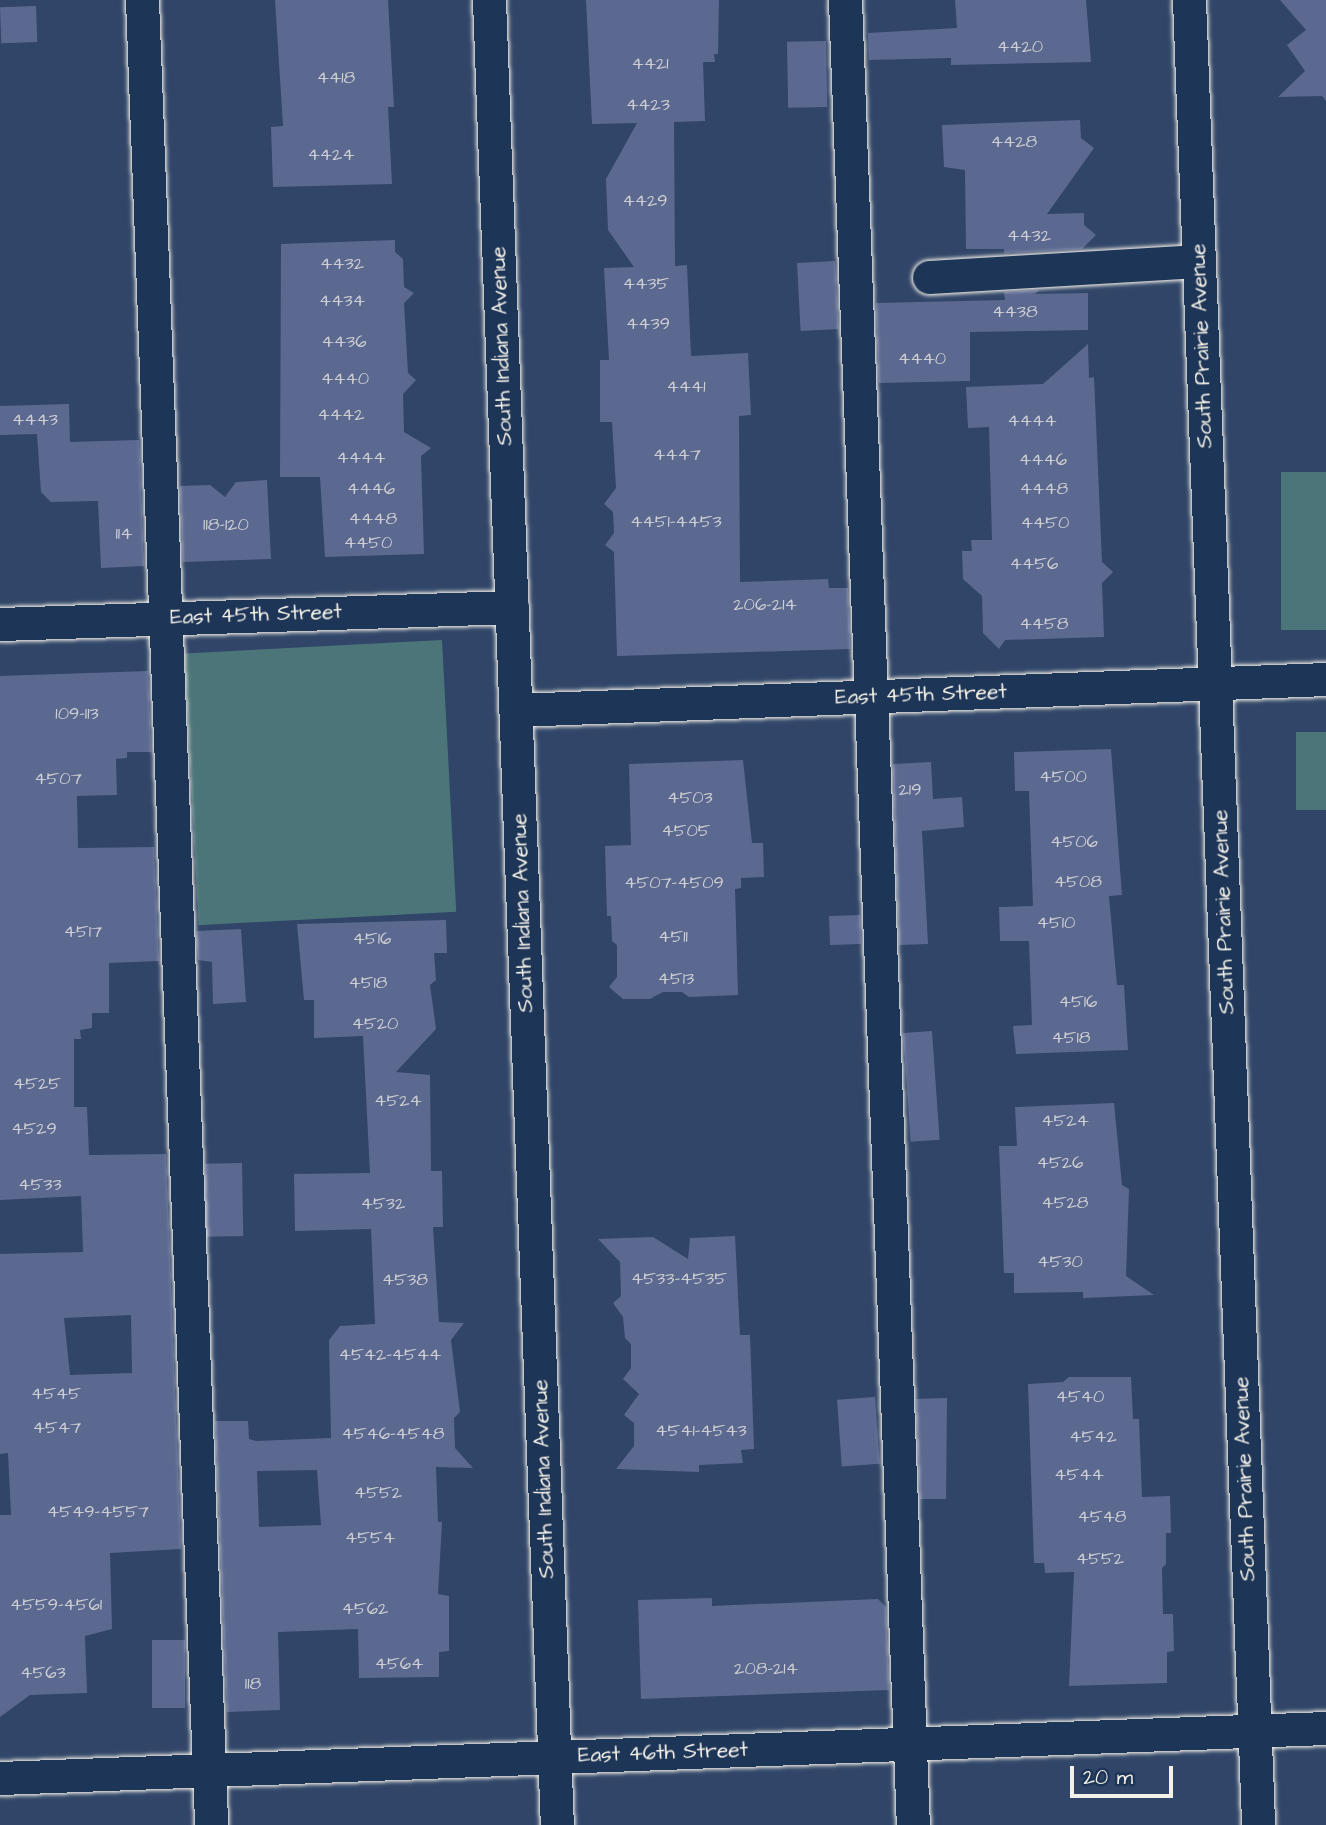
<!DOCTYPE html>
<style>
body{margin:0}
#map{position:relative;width:1326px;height:1825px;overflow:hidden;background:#304568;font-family:"Architects Daughter",sans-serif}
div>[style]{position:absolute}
.green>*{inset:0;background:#4c7579;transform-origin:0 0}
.building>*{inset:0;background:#5b6991;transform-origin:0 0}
.roads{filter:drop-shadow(0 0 2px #f4f1e8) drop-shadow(0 0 2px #f4f1e8)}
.minor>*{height:33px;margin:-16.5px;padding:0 16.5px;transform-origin:16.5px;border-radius:16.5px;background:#1d3557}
span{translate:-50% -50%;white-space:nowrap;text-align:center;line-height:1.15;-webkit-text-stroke:5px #1d3557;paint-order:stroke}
.number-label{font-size:18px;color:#cecfd2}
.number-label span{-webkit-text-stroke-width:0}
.street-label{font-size:21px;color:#f4f1e8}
.scale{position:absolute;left:1070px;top:1766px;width:103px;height:32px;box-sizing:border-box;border:4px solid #f4f1e8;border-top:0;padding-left:9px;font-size:21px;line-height:24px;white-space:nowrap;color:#f4f1e8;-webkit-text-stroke:5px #1d3557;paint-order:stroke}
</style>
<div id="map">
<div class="green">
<i style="left:1326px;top:472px;width:158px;height:45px;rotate:90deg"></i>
<i style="left:442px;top:640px;width:272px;height:258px;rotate:87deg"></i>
<i style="left:1326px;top:732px;width:78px;height:30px;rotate:90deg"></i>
</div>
<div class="building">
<i style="clip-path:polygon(275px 0,388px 0,394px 107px,388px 107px,392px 184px,273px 187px,271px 127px,283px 126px)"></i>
<i style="clip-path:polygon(586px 0,719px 0,718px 54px,714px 54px,715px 62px,703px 62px,705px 121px,674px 122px,675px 266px,687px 265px,691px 356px,748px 353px,751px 415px,739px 416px,740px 582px,828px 579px,829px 588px,848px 588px,850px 649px,617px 656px,614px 552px,605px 545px,614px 533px,613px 512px,604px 504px,616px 488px,612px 422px,600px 422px,600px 360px,609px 360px,604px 268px,634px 267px,608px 230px,606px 179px,637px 123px,592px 124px)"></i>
<i style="clip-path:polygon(955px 0,1086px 0,1091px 62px,951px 65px,951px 58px,869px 60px,868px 33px,957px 28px)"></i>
<i style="clip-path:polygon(1280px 0,1326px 0,1326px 101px,1322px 96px,1278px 97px,1305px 71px,1287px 45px,1306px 30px)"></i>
<i style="left:36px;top:6px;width:36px;height:36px;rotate:88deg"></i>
<i style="left:826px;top:41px;width:66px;height:39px;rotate:89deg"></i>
<i style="clip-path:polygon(1080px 120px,1081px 138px,1094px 148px,1047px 214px,1084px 213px,1084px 225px,1096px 235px,1082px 249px,1004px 253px,1004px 249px,966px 249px,965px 170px,944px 167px,942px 125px)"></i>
<i style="clip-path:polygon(395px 240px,395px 252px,403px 259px,404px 287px,414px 293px,404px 303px,408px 373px,416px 380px,403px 394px,404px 432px,431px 448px,421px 456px,424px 554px,325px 557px,320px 477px,280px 477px,281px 244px)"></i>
<i style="left:835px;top:261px;width:68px;height:38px;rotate:87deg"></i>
<i style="clip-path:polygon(1039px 290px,1035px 294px,1088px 293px,1088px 330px,970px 332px,970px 381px,879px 383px,876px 303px,1005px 300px,1004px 292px)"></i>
<i style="clip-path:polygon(1088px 344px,1089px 378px,1094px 377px,1102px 562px,1113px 572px,1102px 583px,1104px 637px,1005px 640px,999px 649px,983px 633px,982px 596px,963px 579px,962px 551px,972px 551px,971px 540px,992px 540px,989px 427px,968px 428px,966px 387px,1043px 384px)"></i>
<i style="clip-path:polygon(69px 404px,70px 442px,139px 440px,144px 566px,101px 568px,98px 501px,51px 502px,41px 492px,37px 434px,0 435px,0 406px)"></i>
<i style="clip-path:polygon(267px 480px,271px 559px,183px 562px,180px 486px,210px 485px,225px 497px,236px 482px)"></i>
<i style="clip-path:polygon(evenodd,148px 671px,151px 752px,127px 752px,127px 758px,116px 759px,117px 795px,77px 796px,78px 848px,154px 847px,159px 961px,109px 963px,109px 1013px,92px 1013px,92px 1028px,80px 1030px,81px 1039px,74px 1039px,74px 1107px,87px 1107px,89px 1155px,166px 1154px,181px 1549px,110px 1553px,112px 1629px,85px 1636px,87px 1693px,30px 1695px,0 1717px,0 1515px,11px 1515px,8px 1453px,0 1454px,0 1254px,83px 1252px,81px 1196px,0 1200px,0 676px,148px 671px,131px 1315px,132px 1373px,70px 1375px,64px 1318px,131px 1315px)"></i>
<i style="clip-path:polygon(1111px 749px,1122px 895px,1109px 896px,1117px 985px,1124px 985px,1128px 1050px,1016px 1054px,1013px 1026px,1032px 1025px,1029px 941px,1000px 941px,999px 907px,1033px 906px,1029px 791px,1015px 791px,1014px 752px)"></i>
<i style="clip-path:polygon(743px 760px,752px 843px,763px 843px,764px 877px,741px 878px,741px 888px,735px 889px,738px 995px,689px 997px,682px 992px,663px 992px,650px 999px,623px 999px,609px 987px,617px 977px,617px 945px,612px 941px,611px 916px,607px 916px,605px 846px,631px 845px,629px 764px)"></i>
<i style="clip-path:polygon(931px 762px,933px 799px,962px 797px,964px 827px,922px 831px,928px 944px,899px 945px,893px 764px)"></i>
<i style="left:860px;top:915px;width:29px;height:31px;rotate:88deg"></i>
<i style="clip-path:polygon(evenodd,446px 920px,447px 953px,434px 953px,436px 980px,430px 985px,436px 1029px,396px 1072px,430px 1075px,431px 1171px,442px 1171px,443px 1227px,433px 1227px,439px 1322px,464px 1323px,451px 1340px,460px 1412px,454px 1418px,455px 1448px,473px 1468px,436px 1467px,438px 1522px,442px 1522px,438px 1594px,449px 1596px,449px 1651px,439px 1652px,439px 1677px,359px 1678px,358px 1629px,278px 1632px,280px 1710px,227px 1712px,215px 1421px,248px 1421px,249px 1439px,256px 1441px,331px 1438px,329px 1340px,340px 1326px,375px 1324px,371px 1229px,295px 1231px,294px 1174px,370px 1173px,363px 1036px,314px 1038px,314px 1000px,304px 1000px,297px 924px,446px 920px,317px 1470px,321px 1525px,259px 1527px,257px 1471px,317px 1470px)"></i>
<i style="clip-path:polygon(241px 929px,246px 1002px,213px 1004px,212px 962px,198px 960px,196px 931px)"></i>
<i style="left:932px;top:1031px;width:109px;height:29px;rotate:86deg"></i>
<i style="clip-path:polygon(1114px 1103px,1122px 1185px,1129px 1189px,1126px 1276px,1154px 1295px,1083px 1298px,1083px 1292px,1014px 1293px,1014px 1273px,1004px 1273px,999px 1146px,1017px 1146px,1015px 1107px)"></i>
<i style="left:242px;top:1163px;width:73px;height:37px;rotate:89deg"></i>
<i style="clip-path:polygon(735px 1236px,740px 1335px,750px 1335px,754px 1449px,741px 1450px,743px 1463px,699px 1465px,699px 1472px,616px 1469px,634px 1446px,634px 1423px,624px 1415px,639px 1394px,623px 1379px,631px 1368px,631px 1344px,625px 1338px,623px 1317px,613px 1303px,621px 1296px,620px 1262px,598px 1239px,653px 1237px,688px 1259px,690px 1238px)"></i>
<i style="clip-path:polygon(1069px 1377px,1131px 1377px,1133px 1419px,1139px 1419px,1142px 1497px,1170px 1496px,1171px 1533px,1166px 1533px,1166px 1564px,1162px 1568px,1163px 1614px,1173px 1614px,1174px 1651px,1167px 1652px,1167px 1683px,1069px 1686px,1074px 1572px,1045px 1573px,1044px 1563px,1034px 1563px,1028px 1384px,1063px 1382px)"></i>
<i style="left:875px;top:1397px;width:67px;height:38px;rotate:86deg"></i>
<i style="clip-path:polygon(947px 1398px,946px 1499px,920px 1499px,916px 1399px)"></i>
<i style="clip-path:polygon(712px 1598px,712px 1606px,878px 1599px,886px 1607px,889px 1690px,641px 1699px,638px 1600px)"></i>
<i style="left:152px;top:1640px;width:33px;height:68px"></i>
</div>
<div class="roads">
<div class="minor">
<i style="left:142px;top:0;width:1826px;rotate:87.83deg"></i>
<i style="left:489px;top:0;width:1826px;rotate:87.87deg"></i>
<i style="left:845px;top:0;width:1826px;rotate:87.87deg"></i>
<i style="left:1189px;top:0;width:1826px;rotate:87.83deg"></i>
<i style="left:929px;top:277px;width:270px;rotate:-3.4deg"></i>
<i style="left:0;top:624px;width:512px;rotate:-1.9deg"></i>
<i style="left:516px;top:710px;width:811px;rotate:-2.19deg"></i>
<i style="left:0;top:1778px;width:1327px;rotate:-2.16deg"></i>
</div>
</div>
<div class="number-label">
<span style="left:1020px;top:47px">4420</span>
<span style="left:650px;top:64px">4421</span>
<span style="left:336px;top:78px">4418</span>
<span style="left:648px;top:105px">4423</span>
<span style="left:1014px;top:142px">4428</span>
<span style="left:331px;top:155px">4424</span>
<span style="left:645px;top:201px">4429</span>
<span style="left:1029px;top:236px">4432</span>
<span style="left:342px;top:264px">4432</span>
<span style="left:646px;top:284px">4435</span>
<span style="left:342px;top:301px">4434</span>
<span style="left:1015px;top:312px">4438</span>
<span style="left:648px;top:324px">4439</span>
<span style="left:344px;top:342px">4436</span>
<span style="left:922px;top:359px">4440</span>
<span style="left:345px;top:379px">4440</span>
<span style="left:686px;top:387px">4441</span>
<span style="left:341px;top:415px">4442</span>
<span style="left:35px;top:420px">4443</span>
<span style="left:1032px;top:421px">4444</span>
<span style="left:677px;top:455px">4447</span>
<span style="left:361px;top:458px">4444</span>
<span style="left:1043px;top:460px">4446</span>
<span style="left:371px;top:489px">4446</span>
<span style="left:1044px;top:489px">4448</span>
<span style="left:373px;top:519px">4448</span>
<span style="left:676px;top:522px">4451-4453</span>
<span style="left:1045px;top:523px">4450</span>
<span style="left:226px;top:525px">118-120</span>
<span style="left:124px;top:534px">114</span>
<span style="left:368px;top:543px">4450</span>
<span style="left:1034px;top:564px">4456</span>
<span style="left:765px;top:605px">206-214</span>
<span style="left:1044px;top:624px">4458</span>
<span style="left:77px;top:714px">109-113</span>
<span style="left:1063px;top:777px">4500</span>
<span style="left:58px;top:779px">4507</span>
<span style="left:910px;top:790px">219</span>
<span style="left:690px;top:798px">4503</span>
<span style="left:686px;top:831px">4505</span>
<span style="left:1074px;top:842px">4506</span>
<span style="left:1078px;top:882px">4508</span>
<span style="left:674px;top:883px">4507-4509</span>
<span style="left:1056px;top:923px">4510</span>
<span style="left:83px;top:932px">4517</span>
<span style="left:673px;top:937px">4511</span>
<span style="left:372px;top:939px">4516</span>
<span style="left:676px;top:979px">4513</span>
<span style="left:368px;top:983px">4518</span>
<span style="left:1078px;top:1002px">4516</span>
<span style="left:375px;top:1024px">4520</span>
<span style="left:1071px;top:1038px">4518</span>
<span style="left:37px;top:1084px">4525</span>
<span style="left:398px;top:1101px">4524</span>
<span style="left:1065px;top:1121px">4524</span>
<span style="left:34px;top:1129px">4529</span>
<span style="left:1060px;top:1163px">4526</span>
<span style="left:40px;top:1185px">4533</span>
<span style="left:1065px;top:1203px">4528</span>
<span style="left:383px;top:1204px">4532</span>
<span style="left:1060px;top:1262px">4530</span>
<span style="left:679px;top:1279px">4533-4535</span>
<span style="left:405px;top:1280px">4538</span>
<span style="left:390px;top:1355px">4542-4544</span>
<span style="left:56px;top:1394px">4545</span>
<span style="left:1080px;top:1397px">4540</span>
<span style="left:57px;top:1428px">4547</span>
<span style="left:701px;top:1431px">4541-4543</span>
<span style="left:393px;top:1434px">4546-4548</span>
<span style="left:1093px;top:1437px">4542</span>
<span style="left:1079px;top:1475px">4544</span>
<span style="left:378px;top:1493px">4552</span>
<span style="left:98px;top:1512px">4549-4557</span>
<span style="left:1102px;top:1517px">4548</span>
<span style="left:370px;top:1538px">4554</span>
<span style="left:1100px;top:1559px">4552</span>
<span style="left:56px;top:1605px">4559-4561</span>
<span style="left:365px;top:1609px">4562</span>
<span style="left:399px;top:1664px">4564</span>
<span style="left:766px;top:1669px">208-214</span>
<span style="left:43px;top:1673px">4563</span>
<span style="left:253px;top:1684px">118</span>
</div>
<div class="street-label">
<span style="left:502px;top:346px;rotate:-92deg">South Indiana Avenue</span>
<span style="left:1202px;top:346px;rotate:-92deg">South Prairie Avenue</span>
<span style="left:256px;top:615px;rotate:-2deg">East 45th Street</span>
<span style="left:921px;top:695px;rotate:-2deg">East 45th Street</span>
<span style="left:1224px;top:912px;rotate:-92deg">South Prairie Avenue</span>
<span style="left:523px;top:913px;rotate:-92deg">South Indiana Avenue</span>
<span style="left:544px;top:1479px;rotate:-92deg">South Indiana Avenue</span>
<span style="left:1245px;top:1479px;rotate:-92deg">South Prairie Avenue</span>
<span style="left:663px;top:1753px;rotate:-2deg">East 46th Street</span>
</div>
<div class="scale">20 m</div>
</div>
